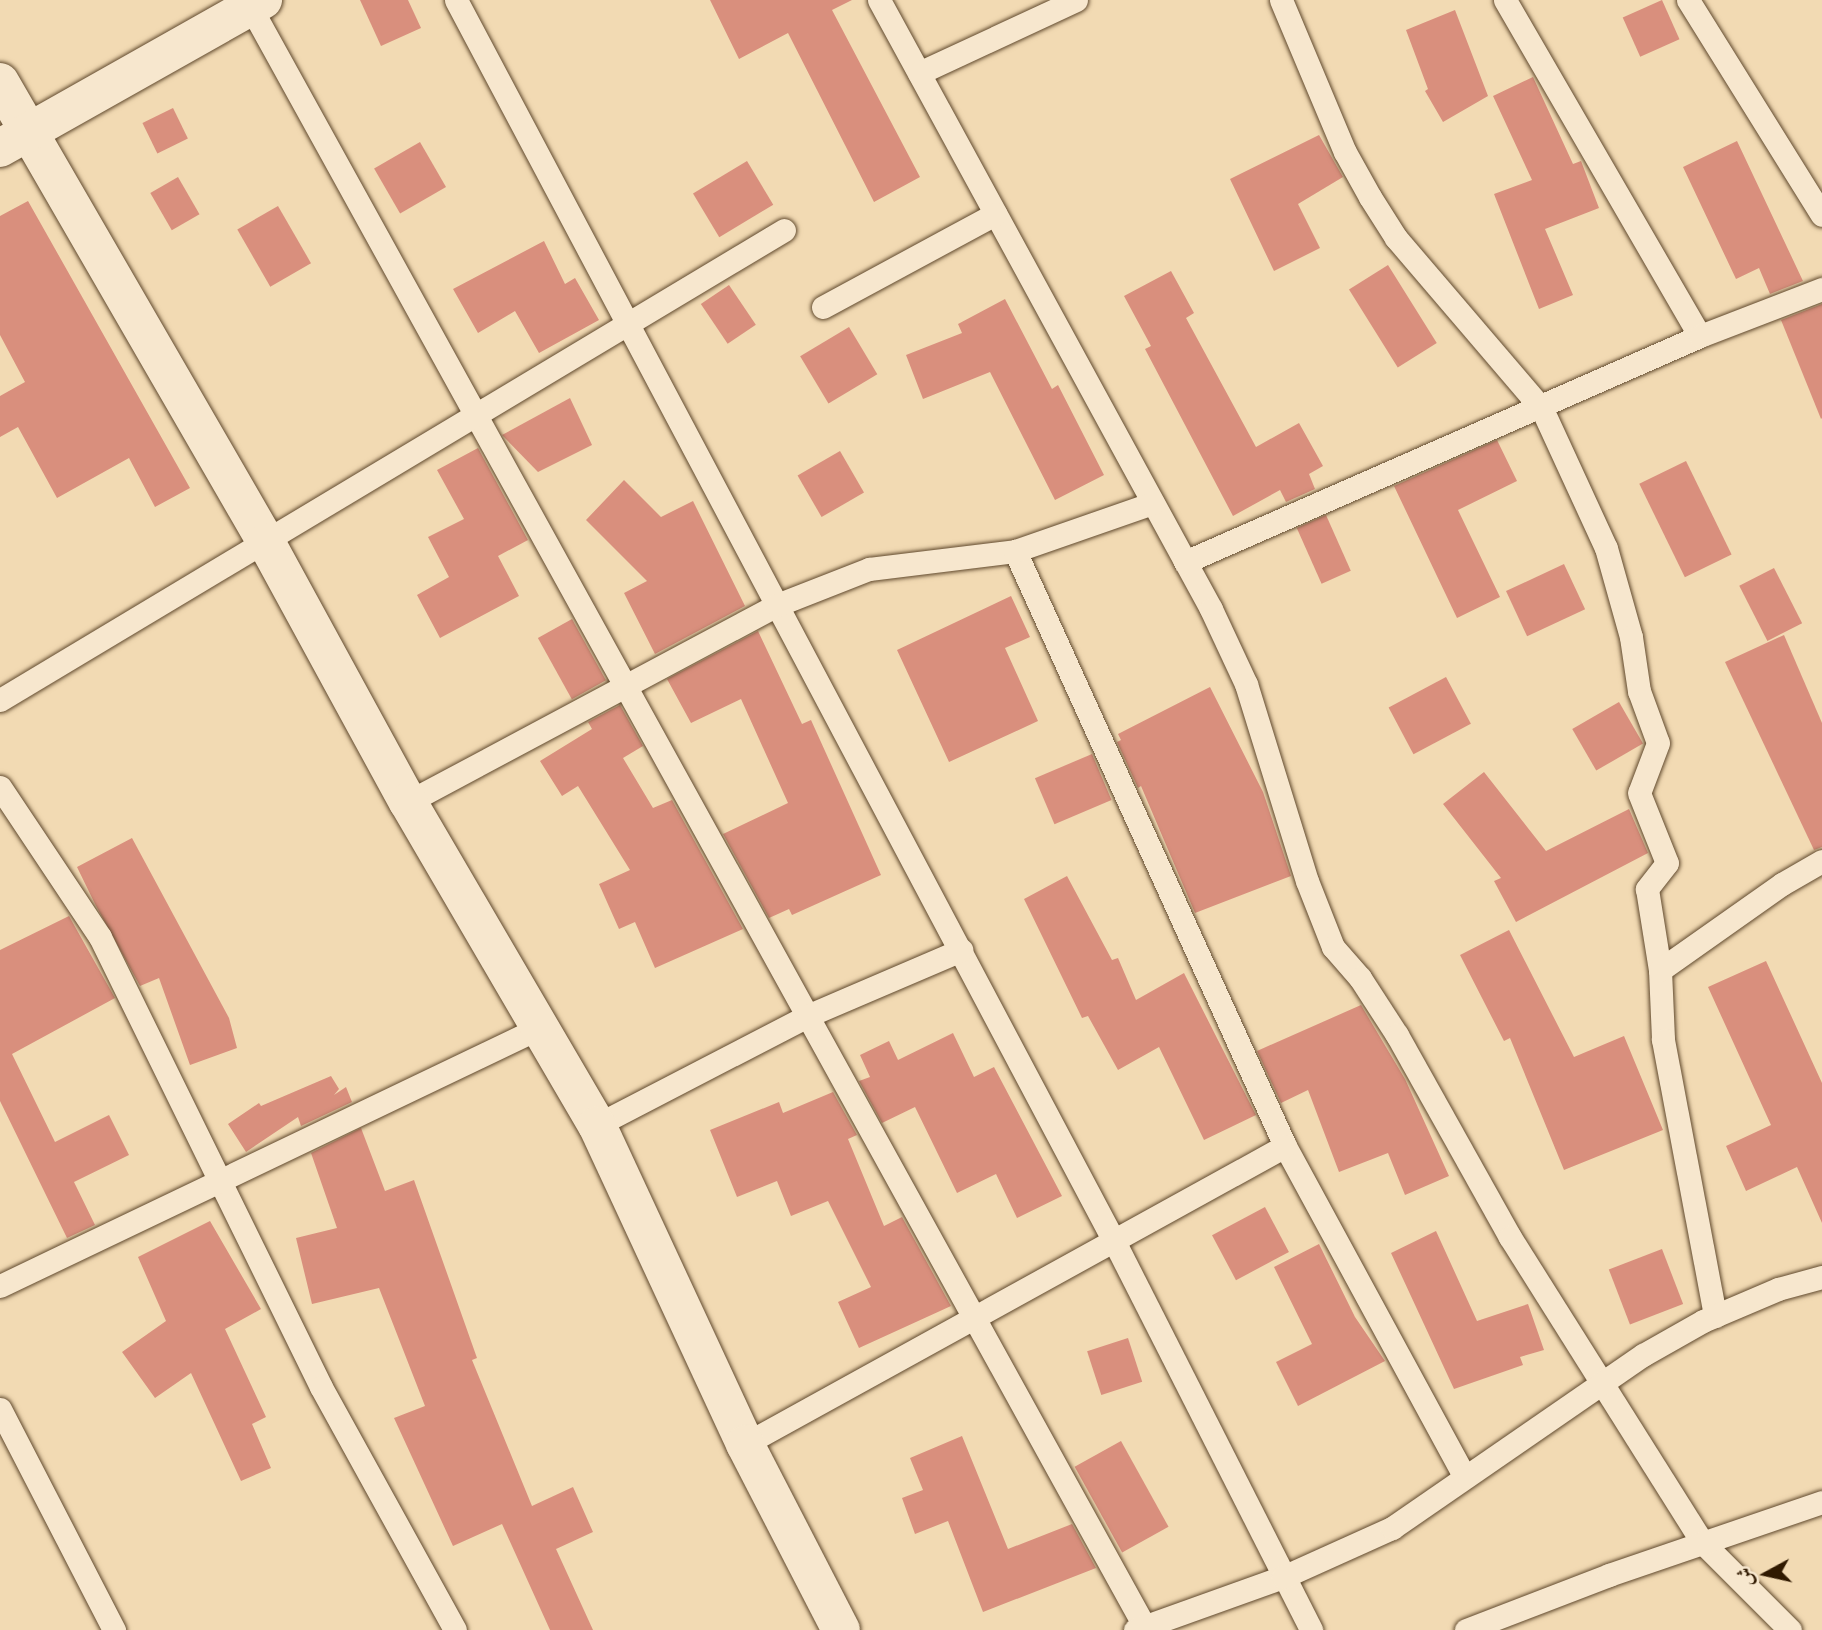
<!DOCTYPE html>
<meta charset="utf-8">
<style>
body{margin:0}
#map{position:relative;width:1822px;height:1630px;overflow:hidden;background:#f2dab3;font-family:"IM FELL Double Pica",Amiri,serif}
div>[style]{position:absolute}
.building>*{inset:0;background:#d98f7d;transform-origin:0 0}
.roads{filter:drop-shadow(0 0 2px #60492d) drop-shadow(0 0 2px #60492d)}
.service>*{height:23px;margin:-11.5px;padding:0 11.5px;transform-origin:11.5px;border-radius:11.5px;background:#f7e7ce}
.minor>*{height:38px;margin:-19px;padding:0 19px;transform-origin:19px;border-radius:19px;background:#f7e7ce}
span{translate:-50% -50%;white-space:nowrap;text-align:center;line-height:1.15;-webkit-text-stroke:5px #f7e7ce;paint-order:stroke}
.north{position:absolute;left:1731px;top:1539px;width:70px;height:70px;-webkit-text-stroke:5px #f7e7ce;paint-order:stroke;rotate:262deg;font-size:19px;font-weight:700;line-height:28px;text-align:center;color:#301900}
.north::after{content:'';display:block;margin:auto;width:24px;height:32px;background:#301900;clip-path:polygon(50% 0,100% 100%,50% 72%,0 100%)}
</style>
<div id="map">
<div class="building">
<i style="clip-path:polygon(360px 0,408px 0,421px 28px,381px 46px)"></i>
<i style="clip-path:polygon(710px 0,852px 0,832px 10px,920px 177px,874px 202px,788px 33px,739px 59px)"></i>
<i style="left:1662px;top:0;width:43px;height:43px;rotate:66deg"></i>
<i style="clip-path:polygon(1455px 10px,1488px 96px,1443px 122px,1425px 91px,1428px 89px,1406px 30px)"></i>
<i style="clip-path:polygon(1533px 77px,1573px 164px,1581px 161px,1599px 208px,1545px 229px,1573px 295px,1539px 309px,1494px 194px,1532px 180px,1493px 96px)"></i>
<i style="left:173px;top:108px;width:34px;height:34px;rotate:64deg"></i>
<i style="clip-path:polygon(1319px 135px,1343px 177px,1298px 204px,1320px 248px,1274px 271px,1230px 179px)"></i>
<i style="clip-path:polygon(1737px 141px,1803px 281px,1770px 294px,1759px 268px,1736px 279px,1683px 167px)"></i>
<i style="left:420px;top:142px;width:52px;height:53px;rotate:60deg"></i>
<i style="left:747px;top:161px;width:51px;height:63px;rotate:59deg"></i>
<i style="left:178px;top:177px;width:43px;height:32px;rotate:60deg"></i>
<i style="clip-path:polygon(28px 201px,190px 488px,155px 507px,129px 458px,57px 498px,18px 427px,0 437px,0 396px,25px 382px,0 335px,0 216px)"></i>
<i style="left:278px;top:206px;width:66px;height:47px;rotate:60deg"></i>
<i style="clip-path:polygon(544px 241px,565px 284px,575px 278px,599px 320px,539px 353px,515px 311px,478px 333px,453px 289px)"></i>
<i style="left:1388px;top:265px;width:92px;height:46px;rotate:58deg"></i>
<i style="clip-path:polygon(1171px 271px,1194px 313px,1186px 318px,1256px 447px,1299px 423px,1323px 466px,1309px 474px,1315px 489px,1286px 502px,1280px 490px,1233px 516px,1145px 349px,1151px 346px,1124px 296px)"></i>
<i style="left:729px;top:285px;width:48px;height:34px;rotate:56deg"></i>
<i style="clip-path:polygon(1005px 299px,1052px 389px,1058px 385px,1104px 475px,1055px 500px,990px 372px,923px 399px,906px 355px,962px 333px,958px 324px)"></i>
<i style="clip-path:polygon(1822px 304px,1822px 418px,1821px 419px,1781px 320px)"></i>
<i style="left:849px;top:327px;width:55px;height:57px;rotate:59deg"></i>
<i style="clip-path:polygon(570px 398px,592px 445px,538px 472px,502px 435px)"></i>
<i style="clip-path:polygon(1497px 440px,1517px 481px,1458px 510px,1500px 597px,1457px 618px,1394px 486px)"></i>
<i style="clip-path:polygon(478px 448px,528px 540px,498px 556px,519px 596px,440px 638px,417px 595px,449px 577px,428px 537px,464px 519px,437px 470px)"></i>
<i style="left:840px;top:451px;width:48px;height:49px;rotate:60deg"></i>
<i style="left:1686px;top:461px;width:104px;height:52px;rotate:64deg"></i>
<i style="clip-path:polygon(624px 480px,661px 517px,693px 501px,745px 606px,655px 654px,624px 593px,647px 581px,586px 520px)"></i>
<i style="left:1326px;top:515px;width:61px;height:32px;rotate:66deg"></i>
<i style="left:1564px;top:564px;width:50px;height:64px;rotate:65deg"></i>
<i style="left:1774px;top:568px;width:62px;height:39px;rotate:63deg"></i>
<i style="clip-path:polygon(1011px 596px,1030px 637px,1005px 648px,1038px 721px,949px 762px,897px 650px)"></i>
<i style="left:572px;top:619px;width:70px;height:39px;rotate:61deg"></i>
<i style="clip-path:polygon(758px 631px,802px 724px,811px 720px,881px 875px,792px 915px,789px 909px,769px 918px,723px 834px,788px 803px,741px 699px,691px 723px,667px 679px)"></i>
<i style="clip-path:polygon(1784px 635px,1822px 723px,1822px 847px,1814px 850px,1725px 662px)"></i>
<i style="left:1446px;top:677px;width:53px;height:65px;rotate:62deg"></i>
<i style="clip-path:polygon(1210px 687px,1263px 792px,1291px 876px,1195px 913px,1141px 786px,1138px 788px,1117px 742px,1121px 740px,1118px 734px)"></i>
<i style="left:1619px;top:702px;width:48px;height:54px;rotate:60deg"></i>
<i style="clip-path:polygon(620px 705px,643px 746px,623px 758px,653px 808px,672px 800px,743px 929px,655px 968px,635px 922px,619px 929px,599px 884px,630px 870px,578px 786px,562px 796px,540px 761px,592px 729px,588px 722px)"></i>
<i style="left:1092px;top:754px;width:50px;height:62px;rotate:67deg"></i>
<i style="clip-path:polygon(1484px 772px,1546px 851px,1629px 809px,1648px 853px,1516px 922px,1494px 881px,1501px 878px,1443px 804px)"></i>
<i style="clip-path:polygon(132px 838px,229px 1018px,237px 1048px,190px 1065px,159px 978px,140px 986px,95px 904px,77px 867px)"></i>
<i style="clip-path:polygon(1067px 876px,1112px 960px,1118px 958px,1136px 1000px,1184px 973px,1256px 1115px,1204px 1140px,1159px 1047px,1118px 1070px,1088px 1016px,1082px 1018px,1024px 899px)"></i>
<i style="clip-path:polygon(69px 916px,115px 998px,12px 1054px,55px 1142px,109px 1115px,129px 1155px,74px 1182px,95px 1225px,67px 1238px,0 1101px,0 950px)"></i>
<i style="clip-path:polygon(1509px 930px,1574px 1057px,1624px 1036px,1663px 1130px,1564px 1170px,1510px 1038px,1504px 1041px,1460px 955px)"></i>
<i style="clip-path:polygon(1766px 961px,1822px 1083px,1822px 1223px,1797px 1167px,1746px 1191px,1726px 1146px,1771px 1125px,1708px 987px)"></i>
<i style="clip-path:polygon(1361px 1005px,1405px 1079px,1449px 1176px,1405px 1195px,1388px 1153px,1339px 1172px,1308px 1090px,1281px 1103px,1257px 1051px)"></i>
<i style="clip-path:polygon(953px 1033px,974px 1077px,994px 1067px,1062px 1196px,1017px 1218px,996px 1174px,957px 1193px,915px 1107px,882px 1123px,859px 1081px,870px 1077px,860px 1055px,889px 1041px,898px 1060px)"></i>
<i style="clip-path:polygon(331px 1076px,339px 1089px,334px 1095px,346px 1087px,352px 1102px,301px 1126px,298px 1117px,246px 1152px,228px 1124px,259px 1103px,261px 1106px)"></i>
<i style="clip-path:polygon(833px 1092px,857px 1135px,848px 1139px,884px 1226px,902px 1217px,951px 1306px,859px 1348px,838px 1302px,871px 1287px,828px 1201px,791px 1216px,777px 1181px,737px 1197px,710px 1130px,779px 1102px,783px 1113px)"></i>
<i style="clip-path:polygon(361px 1128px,385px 1191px,414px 1180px,477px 1358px,472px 1360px,532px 1506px,573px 1487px,593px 1532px,556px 1549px,593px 1630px,550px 1630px,502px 1524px,453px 1546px,394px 1418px,425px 1406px,379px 1288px,312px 1304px,296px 1238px,337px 1228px,311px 1153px)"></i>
<i style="left:1265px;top:1207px;width:51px;height:60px;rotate:62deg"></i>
<i style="clip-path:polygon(210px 1221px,261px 1309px,225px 1329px,266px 1417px,252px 1424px,271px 1468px,241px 1481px,191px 1373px,155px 1398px,122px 1352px,166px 1321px,138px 1257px)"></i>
<i style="clip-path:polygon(1436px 1231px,1477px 1321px,1528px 1304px,1544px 1350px,1520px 1357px,1523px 1365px,1454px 1389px,1391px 1253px)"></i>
<i style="clip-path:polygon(1319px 1244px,1355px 1317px,1385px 1361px,1298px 1406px,1276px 1362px,1312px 1344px,1274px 1267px)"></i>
<i style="left:1662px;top:1249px;width:59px;height:57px;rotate:69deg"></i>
<i style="left:1128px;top:1338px;width:46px;height:43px;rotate:72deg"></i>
<i style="clip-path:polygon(962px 1436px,1008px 1549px,1072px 1524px,1096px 1568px,983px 1612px,948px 1521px,915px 1534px,902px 1498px,923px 1490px,910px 1458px)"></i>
<i style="left:1121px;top:1441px;width:98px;height:53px;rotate:61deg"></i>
</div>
<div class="roads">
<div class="service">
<i style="left:456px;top:0;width:1405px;rotate:62.07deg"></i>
<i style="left:1114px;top:1241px;width:436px;rotate:63.1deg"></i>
<i style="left:879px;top:0;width:694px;rotate:61.4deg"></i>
<i style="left:1211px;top:609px;width:83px;rotate:65deg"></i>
<i style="left:1246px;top:684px;width:206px;rotate:72.8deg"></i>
<i style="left:1307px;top:881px;width:71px;rotate:68.5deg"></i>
<i style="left:1333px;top:947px;width:41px;rotate:48.9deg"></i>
<i style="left:1360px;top:978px;width:68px;rotate:57deg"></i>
<i style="left:1397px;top:1035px;width:231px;rotate:60.8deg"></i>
<i style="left:1510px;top:1237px;width:362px;rotate:57.8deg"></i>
<i style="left:1703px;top:1543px;width:123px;rotate:45deg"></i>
<i style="left:1281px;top:0;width:165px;rotate:67.2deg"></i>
<i style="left:1345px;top:152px;width:51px;rotate:60.9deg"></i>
<i style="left:1370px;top:197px;width:49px;rotate:57.6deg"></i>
<i style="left:1396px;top:238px;width:225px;rotate:49.5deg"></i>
<i style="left:1542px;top:409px;width:153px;rotate:65.3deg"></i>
<i style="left:1606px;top:548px;width:92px;rotate:74.3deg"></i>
<i style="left:1631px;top:637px;width:55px;rotate:81.6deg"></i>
<i style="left:1639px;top:691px;width:55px;rotate:69.9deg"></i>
<i style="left:1658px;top:743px;width:53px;rotate:110.8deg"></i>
<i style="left:1639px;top:793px;width:75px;rotate:68.2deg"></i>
<i style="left:1667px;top:863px;width:33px;rotate:128deg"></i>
<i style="left:1647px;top:889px;width:82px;rotate:80.9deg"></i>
<i style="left:1660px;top:970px;width:70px;rotate:87.5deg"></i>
<i style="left:1663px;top:1040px;width:281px;rotate:79.3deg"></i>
<i style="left:1505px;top:0;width:388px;rotate:59.9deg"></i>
<i style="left:1688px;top:0;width:253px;rotate:58.1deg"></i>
<i style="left:251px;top:8px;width:1848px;rotate:61.1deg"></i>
<i style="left:919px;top:73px;width:173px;rotate:-24.9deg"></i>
<i style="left:823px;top:307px;width:196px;rotate:-28.4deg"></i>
<i style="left:1015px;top:551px;width:653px;rotate:65.59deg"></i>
<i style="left:1285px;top:1146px;width:375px;rotate:61.5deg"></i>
<i style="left:1185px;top:562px;width:562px;rotate:-23.69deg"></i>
<i style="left:1700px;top:336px;width:131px;rotate:-21.1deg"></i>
<i style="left:0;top:700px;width:914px;rotate:-30.94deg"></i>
<i style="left:0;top:787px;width:180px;rotate:56.3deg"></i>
<i style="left:100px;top:937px;width:501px;rotate:63.84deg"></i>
<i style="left:321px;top:1387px;width:277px;rotate:61.1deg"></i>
<i style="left:408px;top:802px;width:418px;rotate:-28.1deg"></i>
<i style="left:777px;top:605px;width:99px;rotate:-21.4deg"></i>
<i style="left:869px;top:569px;width:147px;rotate:-7deg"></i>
<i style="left:1015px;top:551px;width:146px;rotate:-19.2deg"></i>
<i style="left:1660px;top:970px;width:149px;rotate:-35.2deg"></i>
<i style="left:1782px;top:884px;width:46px;rotate:-29.9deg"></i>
<i style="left:597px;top:1125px;width:237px;rotate:-27.4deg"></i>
<i style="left:807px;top:1016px;width:168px;rotate:-23.2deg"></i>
<i style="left:0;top:1286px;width:600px;rotate:-25.58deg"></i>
<i style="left:0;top:1409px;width:249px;rotate:62.7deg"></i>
<i style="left:745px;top:1444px;width:617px;rotate:-28.89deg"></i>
<i style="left:1135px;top:1630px;width:157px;rotate:-19.7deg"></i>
<i style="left:1283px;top:1577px;width:120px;rotate:-24.2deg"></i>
<i style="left:1392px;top:1528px;width:305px;rotate:-34.6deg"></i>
<i style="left:1643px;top:1355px;width:69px;rotate:-29.5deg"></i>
<i style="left:1703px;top:1321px;width:82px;rotate:-23.1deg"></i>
<i style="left:1778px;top:1289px;width:46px;rotate:-15.3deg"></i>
<i style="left:1466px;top:1630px;width:153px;rotate:-21deg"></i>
<i style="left:1609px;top:1575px;width:225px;rotate:-18.9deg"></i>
</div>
<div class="minor">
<i style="left:0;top:82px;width:531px;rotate:59.96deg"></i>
<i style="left:266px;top:542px;width:296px;rotate:61.4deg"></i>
<i style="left:408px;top:802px;width:374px;rotate:59.7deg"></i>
<i style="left:597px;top:1125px;width:352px;rotate:65.1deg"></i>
<i style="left:745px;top:1444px;width:209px;rotate:62.7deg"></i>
<i style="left:0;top:148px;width:302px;rotate:-29.4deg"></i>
</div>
</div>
<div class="north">ش</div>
</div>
